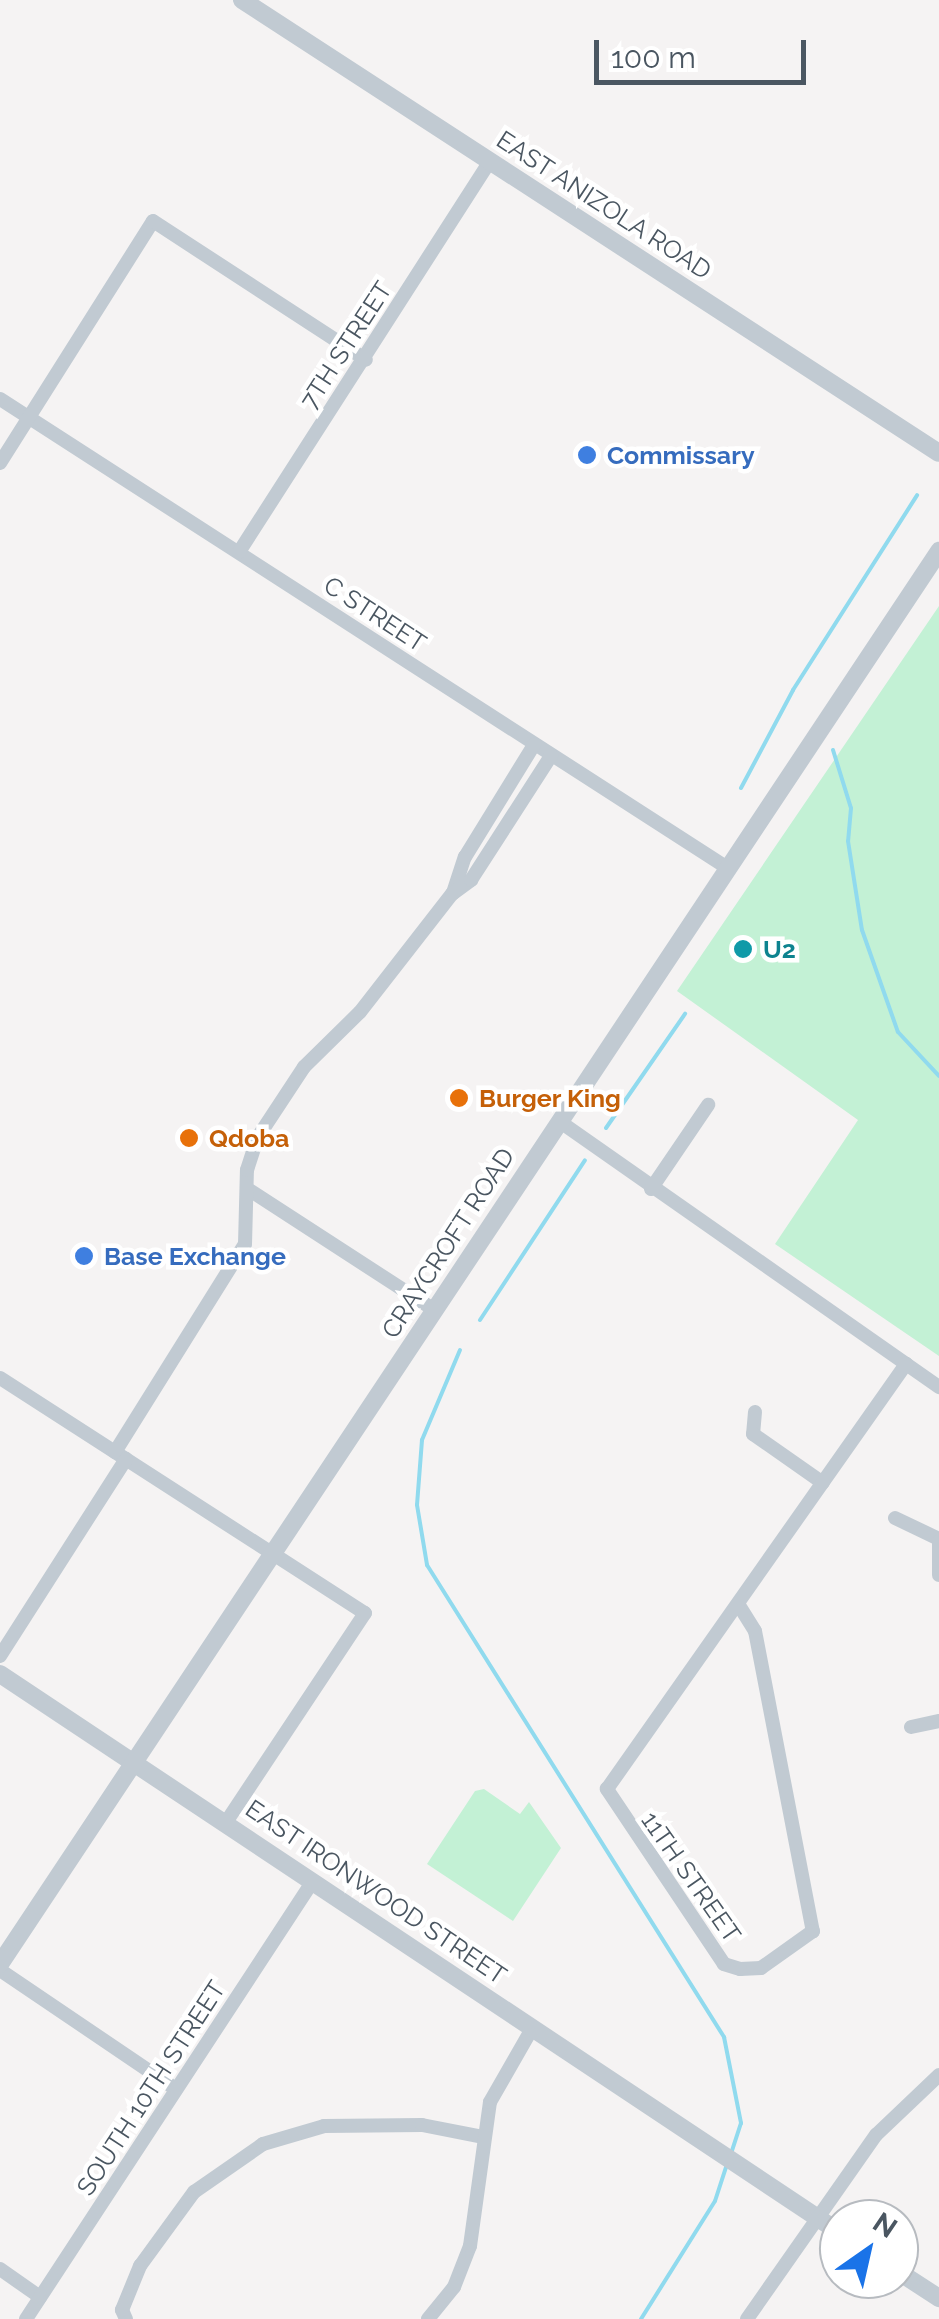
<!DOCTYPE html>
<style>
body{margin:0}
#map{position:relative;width:939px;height:2319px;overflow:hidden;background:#f5f3f3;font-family:Raleway,sans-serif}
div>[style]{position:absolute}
.green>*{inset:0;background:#c3f1d5}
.stream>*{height:4px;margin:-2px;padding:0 2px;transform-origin:2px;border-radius:2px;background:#90daee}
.minor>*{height:14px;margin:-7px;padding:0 7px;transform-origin:7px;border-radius:7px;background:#c1cad2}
.tertiary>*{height:18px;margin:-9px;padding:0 9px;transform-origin:9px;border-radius:9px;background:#c1cad2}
.dots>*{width:28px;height:28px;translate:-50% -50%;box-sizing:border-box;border:5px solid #fff;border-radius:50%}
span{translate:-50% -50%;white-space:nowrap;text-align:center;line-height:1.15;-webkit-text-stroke:9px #fff;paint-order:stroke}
.street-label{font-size:25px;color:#4a5661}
.shop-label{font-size:25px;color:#366cbe;font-weight:700}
.left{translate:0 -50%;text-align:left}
.culture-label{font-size:25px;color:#0d838f;font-weight:700}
.food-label{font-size:25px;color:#c56008;font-weight:700}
.north{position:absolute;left:819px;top:2199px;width:100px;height:100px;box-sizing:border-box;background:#fff;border:2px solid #b7bbc0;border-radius:50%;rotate:34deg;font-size:28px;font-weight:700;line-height:40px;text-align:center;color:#4a5661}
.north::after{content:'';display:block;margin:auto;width:35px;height:45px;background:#1a73e8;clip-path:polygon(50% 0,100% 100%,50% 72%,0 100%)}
.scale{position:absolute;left:594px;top:40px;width:212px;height:45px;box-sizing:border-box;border:5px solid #4a5661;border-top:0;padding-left:12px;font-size:30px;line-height:35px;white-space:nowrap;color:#4a5661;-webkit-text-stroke:8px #fff;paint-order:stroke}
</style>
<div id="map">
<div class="green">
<i style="clip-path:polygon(939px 606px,939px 1356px,775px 1244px,858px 1120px,677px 991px)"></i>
<i style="clip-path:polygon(484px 1789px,520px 1814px,529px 1802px,561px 1848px,513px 1921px,427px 1864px,475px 1791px)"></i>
</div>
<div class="stream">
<i style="left:833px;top:750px;width:61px;rotate:72.8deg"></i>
<i style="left:851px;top:808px;width:33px;rotate:95deg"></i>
<i style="left:848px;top:841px;width:90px;rotate:81.1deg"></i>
<i style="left:862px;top:930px;width:108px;rotate:70.6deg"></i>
<i style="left:898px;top:1032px;width:60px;rotate:47deg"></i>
<i style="left:741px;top:788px;width:111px;rotate:-62deg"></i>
<i style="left:793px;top:690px;width:231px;rotate:-57.5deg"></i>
<i style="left:606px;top:1128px;width:139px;rotate:-55.3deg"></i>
<i style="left:480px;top:1320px;width:191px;rotate:-56.7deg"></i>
<i style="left:460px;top:1350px;width:98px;rotate:112.9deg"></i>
<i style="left:422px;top:1440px;width:65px;rotate:94.4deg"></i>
<i style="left:417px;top:1505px;width:61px;rotate:80.5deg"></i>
<i style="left:427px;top:1565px;width:558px;rotate:57.82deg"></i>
<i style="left:724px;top:2037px;width:88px;rotate:78.8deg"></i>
<i style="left:741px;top:2123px;width:32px;rotate:108deg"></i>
<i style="left:641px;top:2319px;width:139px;rotate:-57.9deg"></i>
<i style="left:715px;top:2201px;width:36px;rotate:-72deg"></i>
</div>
<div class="minor">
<i style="left:0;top:399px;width:864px;rotate:32.81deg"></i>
<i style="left:0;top:463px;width:286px;rotate:-57.7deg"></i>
<i style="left:153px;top:221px;width:254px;rotate:33.1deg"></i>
<i style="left:239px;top:552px;width:465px;rotate:-57.3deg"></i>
<i style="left:453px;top:893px;width:38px;rotate:-72deg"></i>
<i style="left:465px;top:857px;width:132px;rotate:-58.4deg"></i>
<i style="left:559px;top:1121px;width:464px;rotate:35deg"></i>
<i style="left:651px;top:1189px;width:102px;rotate:-55.8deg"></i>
<i style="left:251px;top:1191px;width:218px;rotate:33deg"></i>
<i style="left:0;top:1378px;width:434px;rotate:32.8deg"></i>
<i style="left:365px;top:1613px;width:251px;rotate:123.6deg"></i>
<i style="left:755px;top:1412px;width:22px;rotate:95deg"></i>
<i style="left:753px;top:1434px;width:85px;rotate:35deg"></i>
<i style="left:115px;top:1452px;width:245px;rotate:-58deg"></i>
<i style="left:245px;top:1244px;width:74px;rotate:-88.5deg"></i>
<i style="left:247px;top:1170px;width:35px;rotate:-72deg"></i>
<i style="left:258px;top:1137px;width:84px;rotate:-56.7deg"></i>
<i style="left:304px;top:1067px;width:78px;rotate:-44.5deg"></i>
<i style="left:360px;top:1012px;width:150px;rotate:-52.1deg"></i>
<i style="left:452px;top:894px;width:24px;rotate:-36deg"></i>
<i style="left:471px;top:880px;width:148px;rotate:-57.2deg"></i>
<i style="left:895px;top:1518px;width:49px;rotate:25.5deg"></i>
<i style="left:939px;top:1542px;width:33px;rotate:90deg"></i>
<i style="left:740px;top:1607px;width:28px;rotate:58deg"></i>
<i style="left:755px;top:1631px;width:306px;rotate:79.1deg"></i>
<i style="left:813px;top:1931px;width:64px;rotate:144.6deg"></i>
<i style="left:761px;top:1968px;width:21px;rotate:177deg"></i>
<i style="left:740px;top:1969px;width:17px;rotate:-163deg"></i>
<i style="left:724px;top:1964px;width:211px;rotate:-123.8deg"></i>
<i style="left:607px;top:1789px;width:520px;rotate:-54.87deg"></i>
<i style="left:0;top:1656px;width:234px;rotate:-57.4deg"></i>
<i style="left:911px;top:1727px;width:29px;rotate:-12deg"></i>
<i style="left:0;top:1970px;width:212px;rotate:34.1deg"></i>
<i style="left:0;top:2269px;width:49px;rotate:35deg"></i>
<i style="left:26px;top:2319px;width:524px;rotate:-56.77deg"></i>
<i style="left:126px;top:2319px;width:10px;rotate:-114deg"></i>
<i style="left:122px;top:2310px;width:48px;rotate:-67.8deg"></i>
<i style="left:140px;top:2266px;width:92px;rotate:-53.9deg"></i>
<i style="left:194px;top:2192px;width:84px;rotate:-34.8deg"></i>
<i style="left:263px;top:2144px;width:64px;rotate:-16.4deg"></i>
<i style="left:324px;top:2126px;width:98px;rotate:-0.6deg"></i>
<i style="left:422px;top:2125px;width:63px;rotate:11deg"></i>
<i style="left:428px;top:2319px;width:41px;rotate:-50.9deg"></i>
<i style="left:454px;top:2287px;width:44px;rotate:-68.7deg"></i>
<i style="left:470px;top:2246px;width:145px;rotate:-82.1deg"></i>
<i style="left:490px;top:2102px;width:86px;rotate:-60.2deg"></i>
<i style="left:747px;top:2319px;width:225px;rotate:-55deg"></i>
<i style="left:876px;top:2135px;width:87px;rotate:-43.6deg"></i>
</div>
<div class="tertiary">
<i style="left:242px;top:0;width:831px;rotate:33.02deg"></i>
<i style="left:0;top:1674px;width:1008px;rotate:33.63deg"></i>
<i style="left:0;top:1964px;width:1697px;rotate:-56.39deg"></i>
<i style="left:899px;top:2272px;width:48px;rotate:33deg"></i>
</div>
<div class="dots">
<i style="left:587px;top:455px;background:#3f7fe0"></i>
<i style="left:743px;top:949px;background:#0f9aa8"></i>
<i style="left:459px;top:1098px;background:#e8710a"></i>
<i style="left:189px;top:1138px;background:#e8710a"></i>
<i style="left:84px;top:1256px;background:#3f7fe0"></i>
</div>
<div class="street-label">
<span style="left:604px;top:205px;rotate:33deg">EAST ANIZOLA ROAD</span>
<span style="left:346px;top:345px;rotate:-57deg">7TH STREET</span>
<span style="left:375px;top:614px;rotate:33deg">C STREET</span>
<span style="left:448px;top:1243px;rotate:-57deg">CRAYCROFT ROAD</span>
<span style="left:691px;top:1877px;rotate:55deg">11TH STREET</span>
<span style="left:376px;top:1892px;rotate:34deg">EAST IRONWOOD STREET</span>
<span style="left:151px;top:2088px;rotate:-57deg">SOUTH 10TH STREET</span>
</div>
<div class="shop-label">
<span class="left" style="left:607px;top:455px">Commissary</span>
<span class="left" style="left:104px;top:1256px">Base Exchange</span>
</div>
<div class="culture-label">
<span class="left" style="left:763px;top:949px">U2</span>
</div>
<div class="food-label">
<span class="left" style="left:479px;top:1098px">Burger King</span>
<span class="left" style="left:209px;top:1138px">Qdoba</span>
</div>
<div class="north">N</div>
<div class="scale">100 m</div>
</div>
